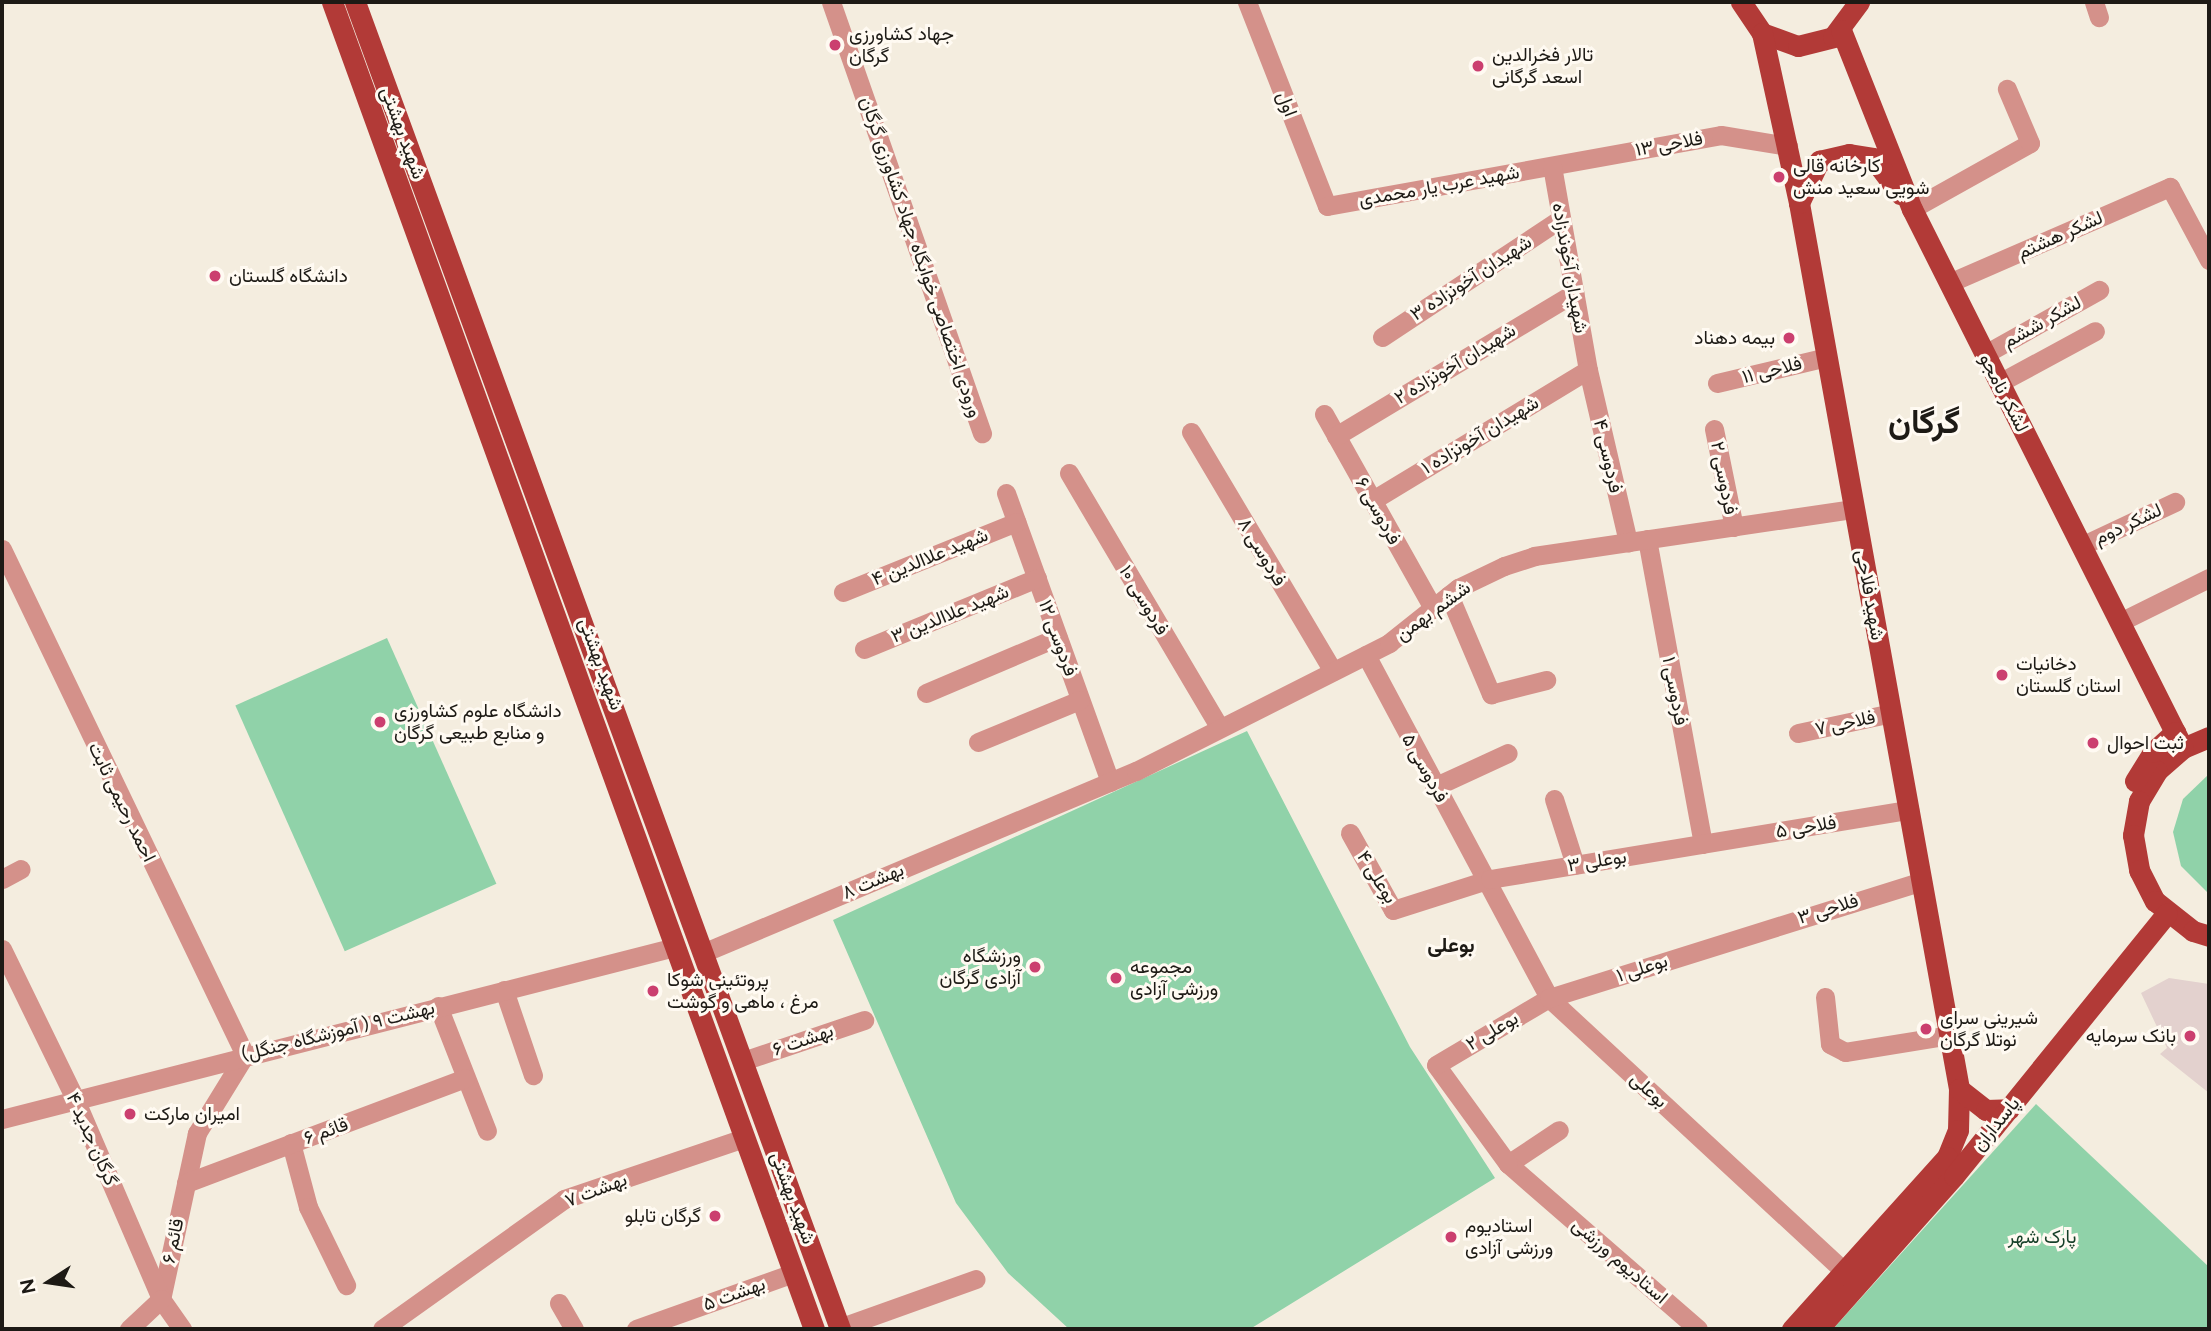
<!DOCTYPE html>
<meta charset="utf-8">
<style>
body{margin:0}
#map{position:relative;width:2211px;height:1331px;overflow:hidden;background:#f4eddf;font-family:Figtree,Vazirmatn,sans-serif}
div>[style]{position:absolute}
.green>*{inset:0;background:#90d2a9;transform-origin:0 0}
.building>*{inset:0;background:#e3d1ce}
.street>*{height:19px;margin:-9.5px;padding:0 9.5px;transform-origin:9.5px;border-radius:9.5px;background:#d4918a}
.primary>*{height:21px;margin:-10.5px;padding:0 10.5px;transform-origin:10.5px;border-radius:10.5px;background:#b23a37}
.dots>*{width:19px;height:19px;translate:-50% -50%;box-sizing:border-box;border:4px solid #fffaf2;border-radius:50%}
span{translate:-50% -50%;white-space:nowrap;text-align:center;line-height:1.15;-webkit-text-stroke:6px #fffaf2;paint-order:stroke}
.poi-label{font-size:19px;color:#1d1a15}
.left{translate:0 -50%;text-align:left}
.right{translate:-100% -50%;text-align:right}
.street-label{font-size:19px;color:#1d1a15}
.park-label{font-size:19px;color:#163f28}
.neighbourhood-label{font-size:21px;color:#1d1a15;font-weight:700}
.town-label{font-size:33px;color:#1d1a15;font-weight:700}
.frame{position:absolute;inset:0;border:4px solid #1d1a15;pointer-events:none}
.north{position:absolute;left:14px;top:1247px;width:70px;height:70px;-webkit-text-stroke:5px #fffaf2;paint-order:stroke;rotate:258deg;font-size:19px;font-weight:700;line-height:28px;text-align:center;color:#1d1a15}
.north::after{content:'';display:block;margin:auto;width:24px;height:32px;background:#1d1a15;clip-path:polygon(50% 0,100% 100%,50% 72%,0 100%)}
</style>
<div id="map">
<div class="green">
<i style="left:387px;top:638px;width:269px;height:166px;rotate:66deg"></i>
<i style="clip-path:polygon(1247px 731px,1410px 1047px,1495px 1178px,1250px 1329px,1069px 1329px,1008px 1273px,956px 1203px,833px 920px)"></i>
<i style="clip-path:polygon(2209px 774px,2209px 894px,2181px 866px,2173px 832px,2183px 799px)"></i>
<i style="clip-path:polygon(2036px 1104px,2209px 1267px,2209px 1329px,1833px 1329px)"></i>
</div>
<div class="building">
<i style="clip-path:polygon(2169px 978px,2209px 984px,2209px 1093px,2160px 1054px,2167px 1048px,2141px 993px)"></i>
</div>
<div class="street">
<i style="left:831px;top:2px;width:457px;rotate:70.7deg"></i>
<i style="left:1247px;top:2px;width:219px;rotate:68.6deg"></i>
<i style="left:1327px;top:206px;width:400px;rotate:-10.2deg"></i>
<i style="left:1721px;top:135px;width:68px;rotate:9.3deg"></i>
<i style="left:2094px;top:2px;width:16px;rotate:72deg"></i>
<i style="left:1552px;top:166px;width:207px;rotate:80deg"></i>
<i style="left:1588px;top:370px;width:177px;rotate:76.9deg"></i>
<i style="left:1912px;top:209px;width:135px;rotate:-29.2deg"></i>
<i style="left:2030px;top:143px;width:59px;rotate:-113.1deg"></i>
<i style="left:1949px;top:283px;width:241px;rotate:-23.5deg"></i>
<i style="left:2170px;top:187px;width:83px;rotate:61.9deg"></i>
<i style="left:1382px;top:337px;width:214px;rotate:-33.5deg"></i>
<i style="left:1985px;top:354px;width:131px;rotate:-29.3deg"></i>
<i style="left:1717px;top:383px;width:113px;rotate:-13.3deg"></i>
<i style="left:1999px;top:383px;width:109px;rotate:-28.4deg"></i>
<i style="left:1324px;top:414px;width:223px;rotate:60.7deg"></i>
<i style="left:1714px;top:429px;width:100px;rotate:78.5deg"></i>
<i style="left:1191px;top:432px;width:278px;rotate:59.3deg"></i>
<i style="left:1336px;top:436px;width:278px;rotate:-31deg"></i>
<i style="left:1069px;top:473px;width:296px;rotate:59.4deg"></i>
<i style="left:1006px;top:493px;width:307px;rotate:70.2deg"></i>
<i style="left:1373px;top:500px;width:251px;rotate:-31.2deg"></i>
<i style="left:1647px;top:539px;width:310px;rotate:79.6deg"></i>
<i style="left:2081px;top:546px;width:104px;rotate:-25.1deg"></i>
<i style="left:2px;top:549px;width:561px;rotate:64.35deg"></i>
<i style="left:245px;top:1055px;width:92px;rotate:121.6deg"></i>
<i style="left:197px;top:1133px;width:170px;rotate:102.2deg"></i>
<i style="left:843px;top:592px;width:187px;rotate:-22deg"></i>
<i style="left:1449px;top:595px;width:108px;rotate:67deg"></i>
<i style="left:1491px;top:694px;width:57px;rotate:-14.3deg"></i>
<i style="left:2120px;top:622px;width:99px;rotate:-26.3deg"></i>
<i style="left:864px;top:649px;width:187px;rotate:-22.3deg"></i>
<i style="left:1366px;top:655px;width:389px;rotate:61.9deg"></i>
<i style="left:1549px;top:998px;width:405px;rotate:42.8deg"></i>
<i style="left:926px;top:693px;width:143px;rotate:-23deg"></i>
<i style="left:1798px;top:733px;width:96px;rotate:-12deg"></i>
<i style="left:978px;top:742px;width:110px;rotate:-22.4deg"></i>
<i style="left:1434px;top:787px;width:81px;rotate:-24.7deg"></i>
<i style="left:1554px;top:799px;width:69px;rotate:72.3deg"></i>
<i style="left:1350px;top:833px;width:88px;rotate:60.8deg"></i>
<i style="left:1393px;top:910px;width:102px;rotate:-17.7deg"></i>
<i style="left:1490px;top:879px;width:425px;rotate:-9.4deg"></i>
<i style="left:2px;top:879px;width:21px;rotate:-28deg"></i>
<i style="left:2px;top:949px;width:167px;rotate:64deg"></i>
<i style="left:75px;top:1099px;width:218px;rotate:66.7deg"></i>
<i style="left:161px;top:1299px;width:37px;rotate:55deg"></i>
<i style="left:705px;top:952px;width:467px;rotate:-22.8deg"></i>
<i style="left:1136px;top:771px;width:284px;rotate:-26.8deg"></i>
<i style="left:1389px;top:643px;width:88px;rotate:-38.6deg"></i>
<i style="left:1458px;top:588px;width:51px;rotate:-25.6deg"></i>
<i style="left:1504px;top:566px;width:32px;rotate:-18deg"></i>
<i style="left:1534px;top:556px;width:323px;rotate:-8.4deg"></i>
<i style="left:504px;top:990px;width:90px;rotate:71.2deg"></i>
<i style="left:1825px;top:997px;width:47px;rotate:83.9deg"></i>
<i style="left:1830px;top:1044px;width:17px;rotate:28deg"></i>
<i style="left:1845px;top:1052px;width:106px;rotate:-9.2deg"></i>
<i style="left:438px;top:1006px;width:134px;rotate:68.6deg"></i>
<i style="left:743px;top:1061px;width:128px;rotate:-18.7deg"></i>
<i style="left:2px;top:1119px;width:695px;rotate:-14.34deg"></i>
<i style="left:291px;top:1143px;width:66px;rotate:75.1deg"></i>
<i style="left:308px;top:1207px;width:87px;rotate:64deg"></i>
<i style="left:1508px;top:1164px;width:61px;rotate:-33.7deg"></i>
<i style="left:186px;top:1183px;width:298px;rotate:-20.6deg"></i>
<i style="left:559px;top:1303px;width:30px;rotate:60deg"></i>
<i style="left:839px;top:1328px;width:145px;rotate:-19.7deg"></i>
<i style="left:129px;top:1329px;width:44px;rotate:-43.2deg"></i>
<i style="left:382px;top:1329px;width:224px;rotate:-35.5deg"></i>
<i style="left:564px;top:1199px;width:190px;rotate:-18.7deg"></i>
<i style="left:636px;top:1329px;width:167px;rotate:-19.6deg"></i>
<i style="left:1698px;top:1329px;width:252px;rotate:-139deg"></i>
<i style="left:1508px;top:1164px;width:122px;rotate:-126deg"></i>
<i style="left:1436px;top:1065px;width:131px;rotate:-30.7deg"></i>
<i style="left:1549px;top:998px;width:391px;rotate:-17.4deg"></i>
</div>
<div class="primary">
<i style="left:332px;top:2px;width:1412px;rotate:70.04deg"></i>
<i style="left:355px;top:2px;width:1413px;rotate:69.92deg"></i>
<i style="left:1741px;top:2px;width:37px;rotate:56deg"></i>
<i style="left:1762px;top:33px;width:38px;rotate:20deg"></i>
<i style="left:1798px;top:46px;width:36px;rotate:-14deg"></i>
<i style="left:1833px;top:37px;width:44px;rotate:-53.4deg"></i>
<i style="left:1841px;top:30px;width:193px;rotate:68.4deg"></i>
<i style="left:1912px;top:209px;width:603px;rotate:63.31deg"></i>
<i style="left:1762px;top:33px;width:174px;rotate:77.7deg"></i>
<i style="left:1799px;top:203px;width:900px;rotate:79.76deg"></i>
<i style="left:1959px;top:1089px;width:41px;rotate:91.4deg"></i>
<i style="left:1958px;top:1130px;width:29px;rotate:112deg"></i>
<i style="left:1947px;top:1157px;width:232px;rotate:132deg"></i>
<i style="left:1799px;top:203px;width:47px;rotate:-64.5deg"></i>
<i style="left:1819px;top:161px;width:31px;rotate:-13deg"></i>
<i style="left:1849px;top:154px;width:24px;rotate:9deg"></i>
<i style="left:1873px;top:158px;width:45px;rotate:53.1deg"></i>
<i style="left:2209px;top:737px;width:28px;rotate:157deg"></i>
<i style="left:2183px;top:748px;width:35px;rotate:139deg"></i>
<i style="left:2157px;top:771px;width:35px;rotate:121deg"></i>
<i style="left:2139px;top:801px;width:35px;rotate:100deg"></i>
<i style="left:2133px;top:835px;width:36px;rotate:80deg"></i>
<i style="left:2139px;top:870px;width:35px;rotate:63deg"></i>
<i style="left:2155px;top:901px;width:48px;rotate:38.3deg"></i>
<i style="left:2193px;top:931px;width:17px;rotate:17deg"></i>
<i style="left:2135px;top:781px;width:34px;rotate:-58deg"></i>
<i style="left:2153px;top:752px;width:30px;rotate:-42deg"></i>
<i style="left:1959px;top:1089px;width:34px;rotate:38deg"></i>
<i style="left:1986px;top:1110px;width:23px;rotate:-2deg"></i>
<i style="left:1818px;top:1329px;width:205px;rotate:-48.4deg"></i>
<i style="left:1954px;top:1176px;width:338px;rotate:-51deg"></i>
</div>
<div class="dots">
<i style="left:835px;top:45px;background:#cb3f6f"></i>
<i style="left:1478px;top:66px;background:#cb3f6f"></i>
<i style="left:1779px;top:177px;background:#cb3f6f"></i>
<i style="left:215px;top:276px;background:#cb3f6f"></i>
<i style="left:1789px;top:338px;background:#cb3f6f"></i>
<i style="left:2002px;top:675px;background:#cb3f6f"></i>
<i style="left:380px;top:722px;background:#cb3f6f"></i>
<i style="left:2093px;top:743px;background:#cb3f6f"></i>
<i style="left:1035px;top:967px;background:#cb3f6f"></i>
<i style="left:1116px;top:978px;background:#cb3f6f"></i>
<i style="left:653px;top:991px;background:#cb3f6f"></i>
<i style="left:1926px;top:1029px;background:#cb3f6f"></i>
<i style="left:2190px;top:1036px;background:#cb3f6f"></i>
<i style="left:130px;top:1114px;background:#cb3f6f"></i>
<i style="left:715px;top:1216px;background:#cb3f6f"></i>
<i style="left:1451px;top:1237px;background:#cb3f6f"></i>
</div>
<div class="poi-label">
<span class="left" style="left:849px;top:45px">جهاد کشاورزی<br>گرگان</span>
<span class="left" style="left:1492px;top:66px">تالار فخرالدین<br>اسعد گرگانی</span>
<span class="left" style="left:1793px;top:177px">کارخانه قالی<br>شویی سعید منش</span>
<span class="left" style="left:229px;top:276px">دانشگاه گلستان</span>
<span class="right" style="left:1775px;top:338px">بیمه دهناد</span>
<span class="left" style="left:2016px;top:675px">دخانیات<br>استان گلستان</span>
<span class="left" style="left:394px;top:722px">دانشگاه علوم کشاورزی<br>و منابع طبیعی گرگان</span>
<span class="left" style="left:2107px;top:743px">ثبت احوال</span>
<span class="right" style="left:1021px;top:967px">ورزشگاه<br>آزادی گرگان</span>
<span class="left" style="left:1130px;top:978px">مجموعه<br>ورزشی آزادی</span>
<span class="left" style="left:667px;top:991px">پروتئینی شوکا<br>مرغ‌ ، ماهی و گوشت</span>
<span class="left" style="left:1940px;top:1029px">شیرینی سرای<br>نوتلا گرگان</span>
<span class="right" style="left:2176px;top:1036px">بانک سرمایه</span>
<span class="left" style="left:144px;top:1114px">امیران مارکت</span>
<span class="right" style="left:701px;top:1216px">گرگان تابلو</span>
<span class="left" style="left:1465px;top:1237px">استادیوم<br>ورزشی آزادی</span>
</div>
<div class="street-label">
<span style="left:1287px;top:104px;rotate:69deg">اول</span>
<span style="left:403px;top:133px;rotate:70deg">شهید بهشتی</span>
<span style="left:1669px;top:144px;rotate:-10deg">۱۳ فلاحی</span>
<span style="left:1439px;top:186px;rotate:-10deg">شهید عرب یار محمدی</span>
<span style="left:2060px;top:235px;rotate:-24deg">لشکر هشتم</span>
<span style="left:921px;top:257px;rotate:71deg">ورودی اختصاصی خوابگاه جهاد کشاورزی گرگان</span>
<span style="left:1570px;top:268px;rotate:80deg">شهیدان آخوندزاده</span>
<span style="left:1471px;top:278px;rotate:-33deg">۳ شهیدان آخونزاده</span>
<span style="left:2042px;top:322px;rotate:-29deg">لشکر ششم</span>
<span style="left:1455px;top:364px;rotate:-31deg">۲ شهیدان آخونزاده</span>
<span style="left:1772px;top:370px;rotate:-14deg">۱۱ فلاحی</span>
<span style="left:2004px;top:393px;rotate:63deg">لشکر نامجو</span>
<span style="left:1480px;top:435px;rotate:-31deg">۱ شهیدان آخونزاده</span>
<span style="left:1608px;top:456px;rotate:77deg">۴ فردوسی</span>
<span style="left:1724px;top:478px;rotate:79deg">۲ فردوسی</span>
<span style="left:1378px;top:511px;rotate:61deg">۶ فردوسی</span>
<span style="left:2128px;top:524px;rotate:-25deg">لشکر دوم</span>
<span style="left:1262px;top:552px;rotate:59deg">۸ فردوسی</span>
<span style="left:930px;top:557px;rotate:-22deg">۴ شهید علاالدین</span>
<span style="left:1870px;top:595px;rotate:80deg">شهید فلاحی</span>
<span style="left:1144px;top:600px;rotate:59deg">۱۰ فردوسی</span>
<span style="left:1433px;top:611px;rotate:-36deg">ششم بهمن</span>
<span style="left:950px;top:614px;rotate:-22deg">۳ شهید علاالدین</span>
<span style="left:1058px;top:638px;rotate:70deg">۱۲ فردوسی</span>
<span style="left:601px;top:664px;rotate:70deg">شهید بهشتی</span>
<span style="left:1675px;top:691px;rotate:79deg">۱ فردوسی</span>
<span style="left:1845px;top:723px;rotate:-12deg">۷ فلاحی</span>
<span style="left:1425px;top:768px;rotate:61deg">۵ فردوسی</span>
<span style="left:122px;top:802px;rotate:64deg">احمد رحیمی ثابت</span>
<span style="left:1806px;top:827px;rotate:-9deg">۵ فلاحی</span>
<span style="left:1597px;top:861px;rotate:-9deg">۳ بوعلی</span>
<span style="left:1377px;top:877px;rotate:58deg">۴ بوعلی</span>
<span style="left:873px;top:881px;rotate:-23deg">۸ بهشت</span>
<span style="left:1828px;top:909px;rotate:-17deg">۳ فلاحی</span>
<span style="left:1642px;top:968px;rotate:-18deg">۱ بوعلی</span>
<span style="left:338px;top:1031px;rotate:-14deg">بهشت ۹ ( آموزشگاه جنگل)</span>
<span style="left:1492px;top:1031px;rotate:-31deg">۲ بوعلی</span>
<span style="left:803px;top:1040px;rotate:-19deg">۶ بهشت</span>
<span style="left:1649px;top:1090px;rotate:43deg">بوعلی</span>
<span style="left:1996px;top:1124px;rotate:-51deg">پاسداران</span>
<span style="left:326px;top:1131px;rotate:-20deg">قائم ۶</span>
<span style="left:92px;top:1139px;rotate:66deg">گرگان جدید ۴</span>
<span style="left:596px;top:1190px;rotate:-21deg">بهشت ۷</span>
<span style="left:793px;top:1198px;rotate:70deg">شهید بهشتی</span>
<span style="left:173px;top:1241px;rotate:-78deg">۶ قائم</span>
<span style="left:1620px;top:1261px;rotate:41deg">استادیوم ورزشی</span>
<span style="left:734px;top:1294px;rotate:-20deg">بهشت ۵</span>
</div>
<div class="park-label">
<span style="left:2042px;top:1237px">پارک شهر</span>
</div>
<div class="neighbourhood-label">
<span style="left:1451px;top:945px">بوعلی</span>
</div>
<div class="town-label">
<span style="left:1924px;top:422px">گرگان</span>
</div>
<div class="frame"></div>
<div class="north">N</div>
</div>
